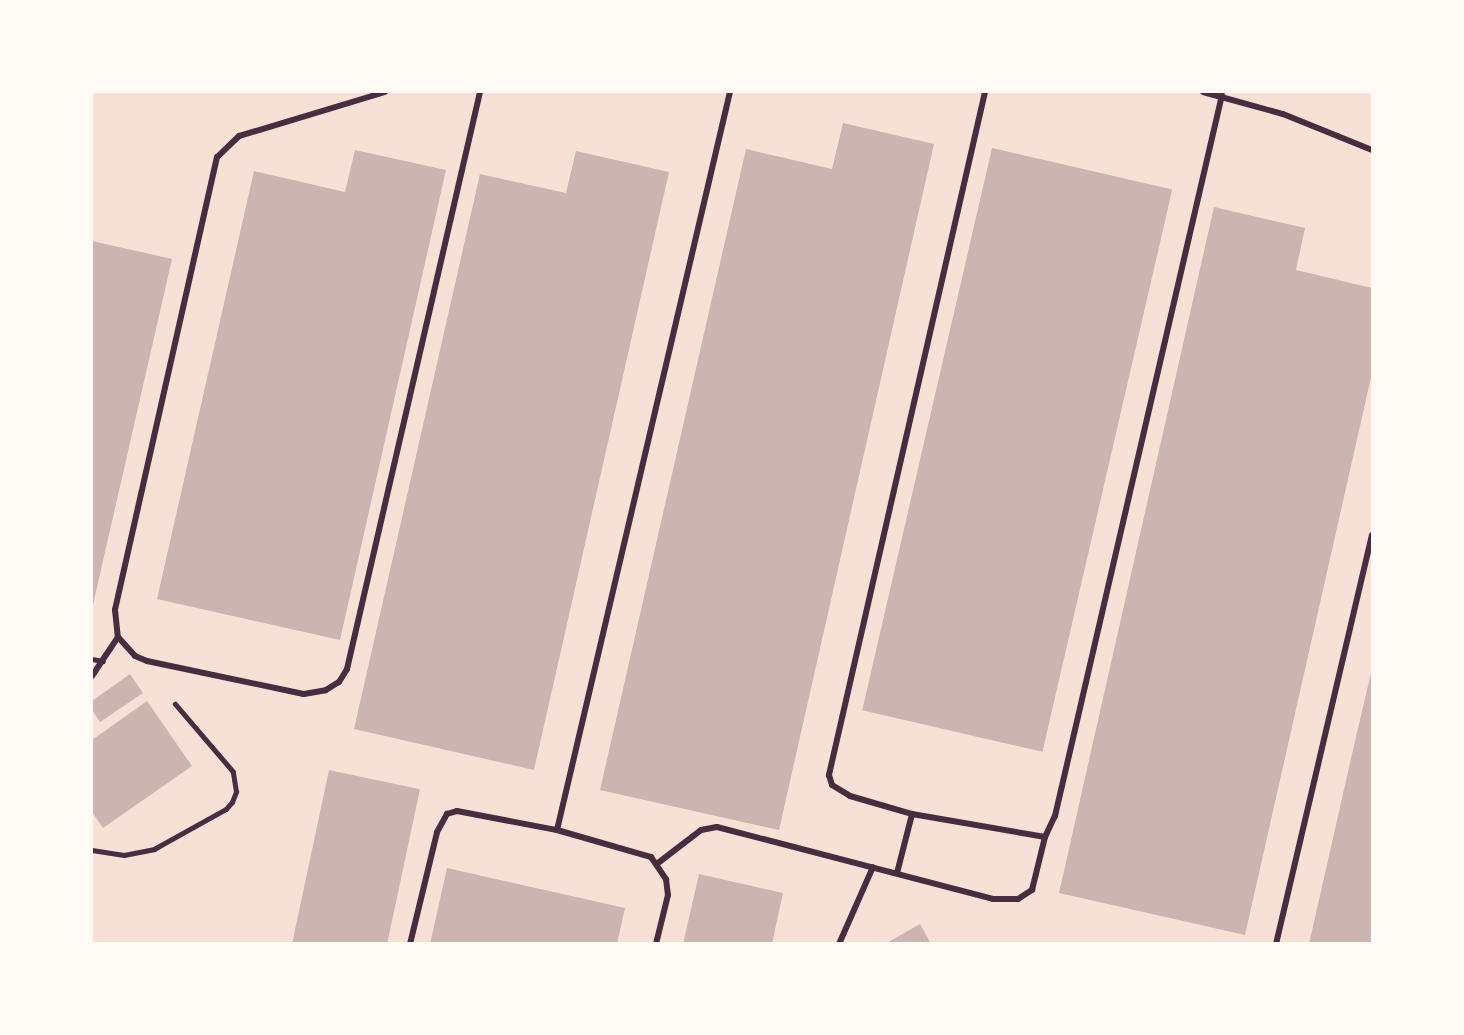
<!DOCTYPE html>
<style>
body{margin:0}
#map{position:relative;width:1464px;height:1035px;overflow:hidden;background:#f7e1d7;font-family:Montserrat,sans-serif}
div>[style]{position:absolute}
.building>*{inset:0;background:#ccb4b1;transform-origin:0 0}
.service>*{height:4.5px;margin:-2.25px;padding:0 2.25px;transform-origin:2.25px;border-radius:2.25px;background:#4a2c40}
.minor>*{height:6px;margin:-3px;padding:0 3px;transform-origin:3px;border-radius:3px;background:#4a2c40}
span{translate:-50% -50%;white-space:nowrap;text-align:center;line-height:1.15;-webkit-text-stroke:6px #fffaf5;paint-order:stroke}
.frame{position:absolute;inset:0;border:93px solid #fffaf5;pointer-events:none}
</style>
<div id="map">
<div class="building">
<i style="clip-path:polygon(843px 123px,934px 144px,779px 830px,600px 790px,746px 149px,832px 169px)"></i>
<i style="left:992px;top:148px;width:185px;height:577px;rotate:13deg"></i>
<i style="clip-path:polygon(355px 150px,446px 170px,340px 640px,157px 599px,254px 171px,345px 192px)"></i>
<i style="clip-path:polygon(576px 151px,669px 172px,534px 770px,354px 729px,480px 174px,566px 193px)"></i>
<i style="clip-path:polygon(1214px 207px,1305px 228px,1296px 270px,1372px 288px,1372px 373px,1245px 935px,1059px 893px)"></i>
<i style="clip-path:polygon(92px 241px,172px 259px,92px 609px)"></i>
<i style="clip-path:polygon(1372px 669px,1372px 944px,1309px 944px,1355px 741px)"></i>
<i style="clip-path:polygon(130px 674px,143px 693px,100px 722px,92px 710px,92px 701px)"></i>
<i style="clip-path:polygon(147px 701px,192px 766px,103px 828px,92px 812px,92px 740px)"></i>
<i style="left:329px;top:770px;width:93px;height:179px;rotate:12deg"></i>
<i style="clip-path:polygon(447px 868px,625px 908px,617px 944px,430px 944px)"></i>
<i style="clip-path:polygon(699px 874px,783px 893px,772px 944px,683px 944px)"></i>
<i style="clip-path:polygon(920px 924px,930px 942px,927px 944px,885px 944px)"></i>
</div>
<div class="service">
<i style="left:92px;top:659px;width:11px;rotate:10deg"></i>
<i style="left:92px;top:850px;width:32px;rotate:9deg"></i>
<i style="left:124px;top:855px;width:31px;rotate:-11deg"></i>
<i style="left:154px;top:849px;width:82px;rotate:-29.1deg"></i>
<i style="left:226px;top:809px;width:9px;rotate:-49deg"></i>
<i style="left:232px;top:802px;width:11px;rotate:-68deg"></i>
<i style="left:236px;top:792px;width:20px;rotate:-99deg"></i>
<i style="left:233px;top:772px;width:89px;rotate:-130.5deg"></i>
</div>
<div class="minor">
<i style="left:385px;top:92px;width:152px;rotate:163.2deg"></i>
<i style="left:239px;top:136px;width:30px;rotate:136deg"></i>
<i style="left:217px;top:157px;width:464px;rotate:102.7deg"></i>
<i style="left:115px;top:610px;width:27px;rotate:84deg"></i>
<i style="left:118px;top:637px;width:25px;rotate:48deg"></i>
<i style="left:135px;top:656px;width:13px;rotate:23deg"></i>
<i style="left:147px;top:661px;width:160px;rotate:11.9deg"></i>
<i style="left:304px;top:694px;width:22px;rotate:-10deg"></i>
<i style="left:326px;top:690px;width:15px;rotate:-32deg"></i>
<i style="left:339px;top:682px;width:15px;rotate:-58deg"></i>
<i style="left:347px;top:669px;width:592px;rotate:-77.02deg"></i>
<i style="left:985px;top:92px;width:701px;rotate:102.87deg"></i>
<i style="left:829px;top:775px;width:10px;rotate:73deg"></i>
<i style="left:832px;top:785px;width:21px;rotate:31deg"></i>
<i style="left:850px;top:796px;width:65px;rotate:16.2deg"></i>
<i style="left:912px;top:814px;width:135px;rotate:9.8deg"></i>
<i style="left:1203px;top:92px;width:83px;rotate:15.4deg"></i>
<i style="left:1283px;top:114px;width:96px;rotate:22deg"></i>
<i style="left:92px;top:676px;width:47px;rotate:-56.3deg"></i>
<i style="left:557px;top:830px;width:758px;rotate:-76.81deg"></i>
<i style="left:658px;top:863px;width:54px;rotate:-37.5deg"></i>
<i style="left:701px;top:830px;width:16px;rotate:-11deg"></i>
<i style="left:717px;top:827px;width:285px;rotate:14.6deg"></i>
<i style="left:993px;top:899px;width:25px"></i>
<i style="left:1018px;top:899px;width:17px;rotate:-33deg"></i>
<i style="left:1032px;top:890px;width:55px;rotate:-76.2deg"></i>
<i style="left:1045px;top:837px;width:23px;rotate:-65deg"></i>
<i style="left:1055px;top:816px;width:740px;rotate:-76.96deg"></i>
<i style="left:897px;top:873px;width:61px;rotate:-75.7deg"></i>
<i style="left:410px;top:944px;width:115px;rotate:-76.4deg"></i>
<i style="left:437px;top:832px;width:21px;rotate:-61deg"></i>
<i style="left:447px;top:814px;width:10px;rotate:-17deg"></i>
<i style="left:457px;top:811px;width:102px;rotate:10.8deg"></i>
<i style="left:557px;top:830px;width:98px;rotate:16deg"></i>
<i style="left:651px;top:857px;width:27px;rotate:56deg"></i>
<i style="left:666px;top:879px;width:16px;rotate:83deg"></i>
<i style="left:668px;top:895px;width:50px;rotate:103.8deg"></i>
<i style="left:839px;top:944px;width:84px;rotate:-66.2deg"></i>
<i style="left:1276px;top:944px;width:420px;rotate:-76.8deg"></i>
</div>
<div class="frame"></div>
</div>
